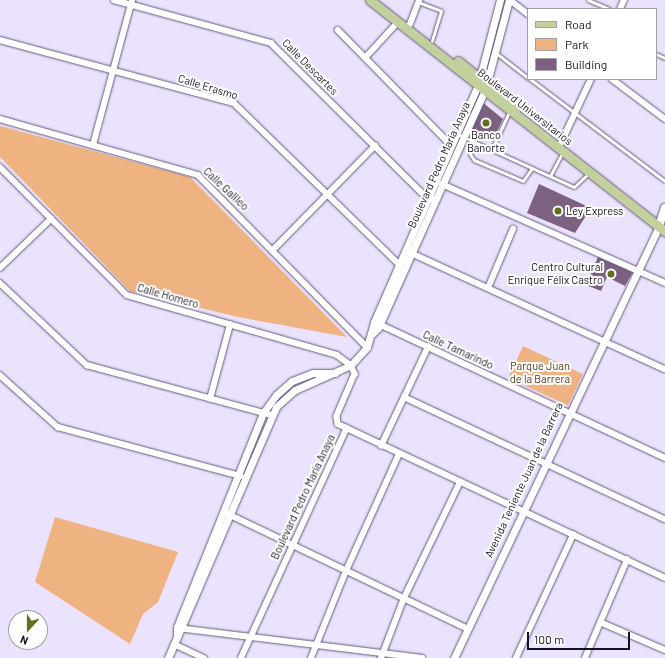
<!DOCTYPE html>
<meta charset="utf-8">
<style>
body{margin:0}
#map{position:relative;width:665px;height:658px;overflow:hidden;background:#ebe3fd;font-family:Barlow,sans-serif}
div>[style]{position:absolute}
.green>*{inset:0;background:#eeb381;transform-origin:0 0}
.building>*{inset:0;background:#7c6181}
.roads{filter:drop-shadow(0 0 1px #65587d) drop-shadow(0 0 1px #65587d)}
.service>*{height:3px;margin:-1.5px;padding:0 1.5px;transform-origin:1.5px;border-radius:1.5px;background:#fff}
.minor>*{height:5.5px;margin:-2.75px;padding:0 2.75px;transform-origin:2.75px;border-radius:2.75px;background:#fff}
.tertiary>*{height:7px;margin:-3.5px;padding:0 3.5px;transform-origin:3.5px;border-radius:3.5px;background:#fff}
.secondary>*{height:8px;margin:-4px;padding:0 4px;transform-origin:4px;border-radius:4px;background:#fff}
.primary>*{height:9px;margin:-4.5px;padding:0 4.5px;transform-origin:4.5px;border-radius:4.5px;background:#c2d09d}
.dots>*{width:11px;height:11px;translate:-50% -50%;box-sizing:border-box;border:2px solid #fff;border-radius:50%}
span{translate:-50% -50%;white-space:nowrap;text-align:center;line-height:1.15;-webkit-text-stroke:4px #fff;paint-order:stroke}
.street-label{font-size:11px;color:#171221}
.poi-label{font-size:11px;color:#171221}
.left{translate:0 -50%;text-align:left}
.right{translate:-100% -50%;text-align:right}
.park-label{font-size:11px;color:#563415}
.legend{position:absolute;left:527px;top:8px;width:130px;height:72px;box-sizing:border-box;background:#fff;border:1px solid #a2a0a6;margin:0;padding:5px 7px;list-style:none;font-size:12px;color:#171221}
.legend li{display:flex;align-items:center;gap:8px;height:20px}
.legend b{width:20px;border:1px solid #a2a0a6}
.north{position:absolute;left:8px;top:610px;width:40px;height:40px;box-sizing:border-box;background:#fff;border:1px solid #a2a0a6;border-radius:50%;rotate:201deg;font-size:11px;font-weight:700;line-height:16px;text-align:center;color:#171221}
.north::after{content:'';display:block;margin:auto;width:14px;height:18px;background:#5f711e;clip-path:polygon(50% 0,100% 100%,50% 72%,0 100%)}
.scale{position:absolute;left:527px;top:632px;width:103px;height:18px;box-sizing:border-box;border:2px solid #171221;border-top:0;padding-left:5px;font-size:12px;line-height:14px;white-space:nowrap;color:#171221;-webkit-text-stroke:3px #fff;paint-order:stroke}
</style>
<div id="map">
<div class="green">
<i style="clip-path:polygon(0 126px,190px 177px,347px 337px,238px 317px,130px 291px,0 157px)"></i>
<i style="left:523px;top:346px;width:66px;height:35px;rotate:25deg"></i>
<i style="clip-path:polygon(55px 517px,178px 552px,158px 602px,143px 614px,130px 644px,35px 582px)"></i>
</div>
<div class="building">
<i style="clip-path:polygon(481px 101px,503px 119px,494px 138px,469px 128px)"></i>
<i style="clip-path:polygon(539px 184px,591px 208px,575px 233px,527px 213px)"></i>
<i style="clip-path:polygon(598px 257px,633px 272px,625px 286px,607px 277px,601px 291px,586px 285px)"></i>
</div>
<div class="roads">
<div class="service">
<i style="left:588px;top:0;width:23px;rotate:23deg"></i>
<i style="left:418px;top:2px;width:25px;rotate:21deg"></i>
<i style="left:441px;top:11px;width:31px;rotate:107deg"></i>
<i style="left:496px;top:53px;width:41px;rotate:38deg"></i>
<i style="left:656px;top:54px;width:10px;rotate:24deg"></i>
<i style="left:530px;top:79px;width:169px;rotate:37.1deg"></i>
<i style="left:457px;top:134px;width:128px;rotate:24.4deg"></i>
<i style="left:574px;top:187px;width:21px;rotate:-43deg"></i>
<i style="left:475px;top:142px;width:13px;rotate:113deg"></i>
<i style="left:470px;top:154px;width:7px;rotate:56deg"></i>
<i style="left:474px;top:160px;width:53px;rotate:23.2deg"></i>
<i style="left:523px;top:181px;width:16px;rotate:-55deg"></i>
<i style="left:492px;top:149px;width:41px;rotate:-65.3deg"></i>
<i style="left:550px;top:176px;width:27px;rotate:-62deg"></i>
</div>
<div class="minor">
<i style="left:114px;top:0;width:163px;rotate:15.3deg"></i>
<i style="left:271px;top:43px;width:211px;rotate:44.8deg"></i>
<i style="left:421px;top:192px;width:13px;rotate:32deg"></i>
<i style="left:510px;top:0;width:23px;rotate:38deg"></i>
<i style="left:620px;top:9px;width:10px;rotate:-66deg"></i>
<i style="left:410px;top:24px;width:26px;rotate:-69deg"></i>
<i style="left:338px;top:30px;width:160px;rotate:45.5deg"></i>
<i style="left:0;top:40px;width:242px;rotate:15.1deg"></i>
<i style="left:234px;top:103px;width:231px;rotate:44.3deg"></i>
<i style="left:365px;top:58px;width:49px;rotate:-47.5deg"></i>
<i style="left:612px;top:79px;width:66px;rotate:37deg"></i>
<i style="left:0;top:119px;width:206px;rotate:15.8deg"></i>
<i style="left:198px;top:175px;width:241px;rotate:45.5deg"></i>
<i style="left:561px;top:143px;width:71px;rotate:-64.9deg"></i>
<i style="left:93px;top:145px;width:150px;rotate:-74.9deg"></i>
<i style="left:0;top:167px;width:180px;rotate:45.2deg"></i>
<i style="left:127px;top:295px;width:218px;rotate:15.9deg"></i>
<i style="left:337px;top:355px;width:17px;rotate:36deg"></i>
<i style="left:351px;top:365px;width:10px;rotate:66deg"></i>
<i style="left:355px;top:374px;width:46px;rotate:113.2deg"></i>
<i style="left:337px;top:416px;width:8px;rotate:83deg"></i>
<i style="left:338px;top:424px;width:361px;rotate:25.2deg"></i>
<i style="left:442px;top:184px;width:244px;rotate:23.9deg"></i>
<i style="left:273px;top:250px;width:146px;rotate:-45.6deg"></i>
<i style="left:409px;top:252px;width:281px;rotate:24.6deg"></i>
<i style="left:0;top:268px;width:71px;rotate:-43.9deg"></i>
<i style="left:0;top:283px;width:120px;rotate:43.3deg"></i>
<i style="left:87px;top:365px;width:191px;rotate:15.2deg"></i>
<i style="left:488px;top:288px;width:64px;rotate:-67deg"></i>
<i style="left:377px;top:323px;width:318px;rotate:25.1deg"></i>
<i style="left:0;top:375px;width:78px;rotate:41.9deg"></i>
<i style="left:58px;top:427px;width:189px;rotate:15deg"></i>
<i style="left:404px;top:397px;width:288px;rotate:25.1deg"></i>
<i style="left:210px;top:399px;width:77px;rotate:-74.9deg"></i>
<i style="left:381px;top:446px;width:110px;rotate:-64.6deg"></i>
<i style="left:226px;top:513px;width:266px;rotate:25.6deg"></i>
<i style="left:600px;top:622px;width:71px;rotate:23.3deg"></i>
<i style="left:178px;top:628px;width:246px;rotate:7deg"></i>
<i style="left:174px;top:644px;width:33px;rotate:25deg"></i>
<i style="left:241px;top:658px;width:253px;rotate:-65.3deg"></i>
<i style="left:311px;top:658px;width:94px;rotate:-68.1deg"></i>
<i style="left:346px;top:571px;width:128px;rotate:-65.6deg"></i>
<i style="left:381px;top:658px;width:64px;rotate:-69deg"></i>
<i style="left:404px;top:598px;width:129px;rotate:-64.2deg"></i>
<i style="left:516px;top:658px;width:136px;rotate:-65.1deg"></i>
<i style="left:585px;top:658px;width:107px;rotate:-66.8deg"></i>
</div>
<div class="tertiary">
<i style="left:373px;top:333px;width:7px;rotate:-45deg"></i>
<i style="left:378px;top:328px;width:261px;rotate:-65.8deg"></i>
<i style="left:485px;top:90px;width:93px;rotate:-75.1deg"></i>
<i style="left:177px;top:637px;width:10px;rotate:-90deg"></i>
<i style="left:177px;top:627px;width:231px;rotate:-68.1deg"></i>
<i style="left:263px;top:413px;width:22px;rotate:-54deg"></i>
<i style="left:276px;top:395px;width:21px;rotate:-41deg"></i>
<i style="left:292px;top:381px;width:22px;rotate:-21deg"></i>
<i style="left:313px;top:373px;width:22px"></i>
<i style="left:168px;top:658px;width:273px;rotate:-66.7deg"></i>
<i style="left:276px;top:407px;width:25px;rotate:-42deg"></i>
<i style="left:295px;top:390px;width:61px;rotate:-24.1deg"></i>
<i style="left:351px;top:365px;width:24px;rotate:-48deg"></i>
<i style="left:367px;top:347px;width:26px;rotate:-74deg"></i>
<i style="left:374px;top:322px;width:259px;rotate:-66.3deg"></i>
<i style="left:478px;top:85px;width:88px;rotate:-75.5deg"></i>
<i style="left:454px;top:658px;width:478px;rotate:-64.6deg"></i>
</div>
<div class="secondary">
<i style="left:659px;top:226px;width:19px;rotate:-72deg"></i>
</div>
<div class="primary">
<i style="left:370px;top:0;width:375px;rotate:38.1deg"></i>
<i style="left:458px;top:61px;width:75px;rotate:38.5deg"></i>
</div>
</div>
<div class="dots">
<i style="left:486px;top:123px;background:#5f711e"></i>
<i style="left:558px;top:211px;background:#5f711e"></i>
<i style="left:611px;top:274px;background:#5f711e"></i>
</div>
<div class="street-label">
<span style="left:310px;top:67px;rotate:45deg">Calle Descartes</span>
<span style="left:208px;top:87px;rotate:17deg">Calle Erasmo</span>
<span style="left:525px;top:107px;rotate:38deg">Boulevard Universitarios</span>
<span style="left:439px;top:165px;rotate:-66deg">Boulevard Pedro María Anaya</span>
<span style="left:226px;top:189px;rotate:43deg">Calle Galileo</span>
<span style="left:168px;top:296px;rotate:16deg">Calle Homero</span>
<span style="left:458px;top:350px;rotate:25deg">Calle Tamarindo</span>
<span style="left:524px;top:480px;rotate:-65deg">Avenida Teniente Juan de la Barrera</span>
<span style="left:303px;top:497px;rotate:-65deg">Boulevard Pedro María Anaya</span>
</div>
<div class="poi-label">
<span style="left:486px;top:142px">Banco<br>Banorte</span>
<span class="left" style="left:566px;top:211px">Ley Express</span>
<span class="right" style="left:603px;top:274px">Centro Cultural<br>Enrique Félix Castro</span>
</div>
<div class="park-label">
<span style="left:540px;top:373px">Parque Juan<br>de la Barrera</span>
</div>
<ul class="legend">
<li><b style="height:5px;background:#c2d09d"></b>Road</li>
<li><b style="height:11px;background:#eeb381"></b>Park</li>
<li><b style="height:11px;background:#7c6181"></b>Building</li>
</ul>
<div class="north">N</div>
<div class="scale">100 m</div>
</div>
